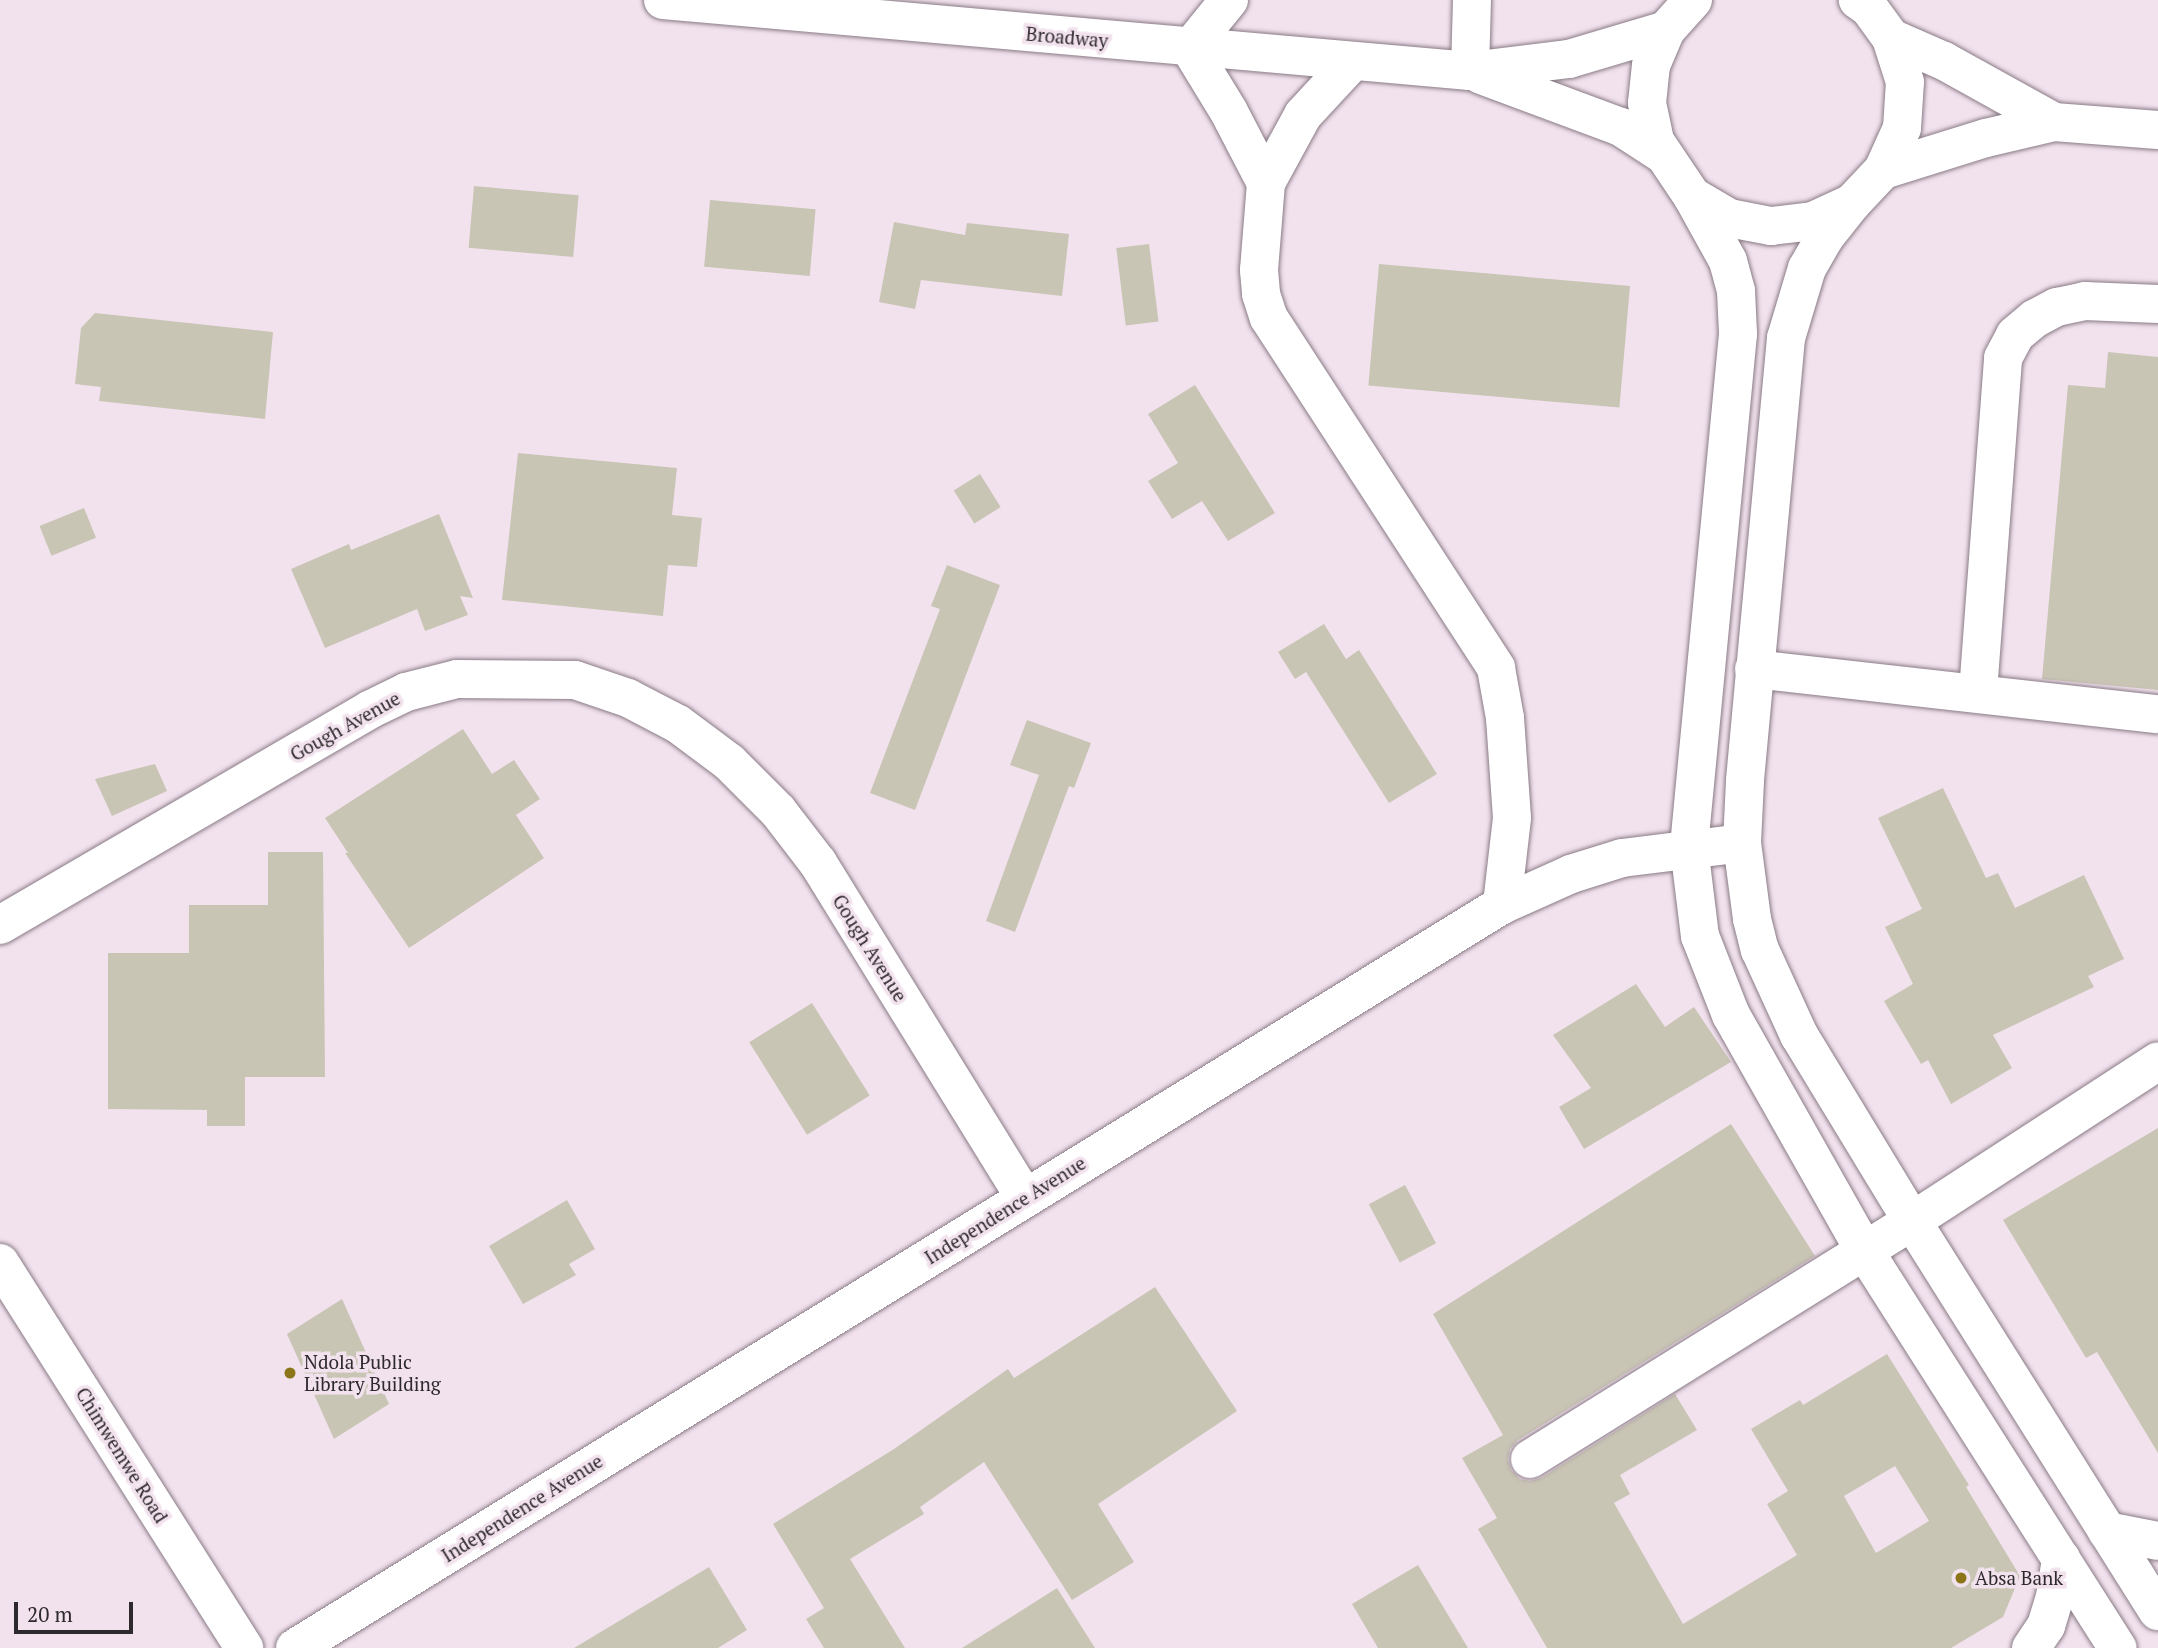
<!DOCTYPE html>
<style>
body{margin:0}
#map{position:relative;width:2158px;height:1648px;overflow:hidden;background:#f2e2ee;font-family:"PT Serif",serif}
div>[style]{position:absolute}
.building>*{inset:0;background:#c9c5b5;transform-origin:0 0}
.roads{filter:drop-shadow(0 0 2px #897b86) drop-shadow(0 0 2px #897b86)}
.minor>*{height:38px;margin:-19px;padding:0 19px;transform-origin:19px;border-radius:19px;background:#fff}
.major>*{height:38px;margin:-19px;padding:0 19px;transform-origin:19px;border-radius:19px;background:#fff}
.dots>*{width:19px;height:19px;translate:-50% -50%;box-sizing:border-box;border:4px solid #f2e2ee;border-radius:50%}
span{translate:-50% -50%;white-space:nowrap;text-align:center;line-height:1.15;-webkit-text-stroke:7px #f2e2ee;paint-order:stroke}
.street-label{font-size:19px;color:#2e292d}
.poi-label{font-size:19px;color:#2e292d}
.left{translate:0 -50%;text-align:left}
.scale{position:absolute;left:14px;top:1602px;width:119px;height:32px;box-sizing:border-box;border:4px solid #2e292d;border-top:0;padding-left:9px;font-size:21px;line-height:24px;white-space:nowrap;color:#2e292d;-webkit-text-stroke:5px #f2e2ee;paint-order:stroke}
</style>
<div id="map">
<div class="building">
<i style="left:474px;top:186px;width:105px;height:62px;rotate:5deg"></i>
<i style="left:710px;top:200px;width:106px;height:67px;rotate:5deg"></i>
<i style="clip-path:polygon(894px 222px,965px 235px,967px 223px,1069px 234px,1062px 296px,921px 280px,915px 309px,879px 302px)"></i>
<i style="left:1149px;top:244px;width:78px;height:33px;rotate:83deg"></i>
<i style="left:1379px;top:264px;width:252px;height:122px;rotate:5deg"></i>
<i style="clip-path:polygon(95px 313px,273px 332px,265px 419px,99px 401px,101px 387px,75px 384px,81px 328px)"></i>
<i style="clip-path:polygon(2108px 352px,2158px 357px,2158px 690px,2042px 679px,2068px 385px,2105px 388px)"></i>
<i style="clip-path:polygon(1195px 385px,1275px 513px,1228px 541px,1202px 501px,1172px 519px,1148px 481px,1178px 463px,1148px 414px)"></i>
<i style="clip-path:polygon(518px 453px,677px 468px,672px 515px,702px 518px,697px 567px,668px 565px,663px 616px,502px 600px)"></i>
<i style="left:980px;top:474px;width:39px;height:31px;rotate:58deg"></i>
<i style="left:84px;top:508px;width:32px;height:48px;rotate:68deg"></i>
<i style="clip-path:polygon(439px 514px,473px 598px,460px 596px,468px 615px,425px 631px,417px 609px,325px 648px,291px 569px,349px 544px,351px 550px)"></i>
<i style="clip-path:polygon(947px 565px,1000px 585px,915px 810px,870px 793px,940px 609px,931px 606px)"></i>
<i style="clip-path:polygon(1324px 624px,1346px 659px,1359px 650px,1437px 774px,1389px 803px,1306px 672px,1295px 679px,1278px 652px)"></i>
<i style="clip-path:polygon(1027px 720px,1091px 743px,1074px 788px,1069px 786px,1015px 932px,986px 921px,1039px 775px,1010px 765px)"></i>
<i style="clip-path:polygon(463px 729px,492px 774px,514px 760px,540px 799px,516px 815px,544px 858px,409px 948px,345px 853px,348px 853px,325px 818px)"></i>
<i style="clip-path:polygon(155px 764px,167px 791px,112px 816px,95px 779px)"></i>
<i style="clip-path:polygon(1943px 788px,1986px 878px,1998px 873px,2015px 908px,2084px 875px,2124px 959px,2088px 976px,2094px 987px,1993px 1035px,2012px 1068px,1951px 1104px,1928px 1060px,1921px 1064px,1884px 1001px,1913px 984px,1885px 927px,1922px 909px,1878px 818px)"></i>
<i style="clip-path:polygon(268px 852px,323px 852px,325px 1077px,245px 1077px,245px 1126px,207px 1126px,207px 1110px,108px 1109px,108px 953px,189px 953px,189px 905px,268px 905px)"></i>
<i style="clip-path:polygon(1636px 984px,1665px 1027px,1694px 1007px,1731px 1062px,1584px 1149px,1559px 1107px,1591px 1088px,1553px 1035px)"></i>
<i style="left:812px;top:1003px;width:109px;height:74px;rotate:58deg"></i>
<i style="clip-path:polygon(evenodd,1731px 1124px,1815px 1256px,1518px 1440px,1510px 1449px,1508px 1459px,1511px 1470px,1520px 1479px,1530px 1481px,1541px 1478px,1675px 1394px,1697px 1430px,1620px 1475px,1630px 1494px,1614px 1503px,1683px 1624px,1797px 1555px,1767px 1504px,1788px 1491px,1751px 1429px,1800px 1400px,1803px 1405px,1887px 1354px,1969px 1485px,1966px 1487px,2020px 1576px,2003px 1617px,1951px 1648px,1547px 1648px,1478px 1529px,1497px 1518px,1462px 1458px,1503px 1435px,1433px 1314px,1731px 1124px,1895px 1466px,1929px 1521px,1876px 1553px,1844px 1496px,1895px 1466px)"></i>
<i style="clip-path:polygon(2158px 1128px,2158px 1453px,2097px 1352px,2086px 1358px,2003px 1220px)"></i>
<i style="left:1405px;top:1185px;width:66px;height:41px;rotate:62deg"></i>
<i style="clip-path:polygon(567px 1200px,595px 1249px,569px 1264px,576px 1275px,523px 1304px,489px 1246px)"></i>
<i style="clip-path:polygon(1155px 1287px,1237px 1411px,1098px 1504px,1134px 1562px,1072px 1600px,984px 1462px,920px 1507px,924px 1514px,850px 1559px,905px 1648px,824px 1648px,806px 1619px,824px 1608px,773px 1524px,894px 1449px,1008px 1369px,1014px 1378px)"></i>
<i style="clip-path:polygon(342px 1299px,389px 1404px,334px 1439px,287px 1334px)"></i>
<i style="clip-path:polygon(1418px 1565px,1468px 1648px,1378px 1648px,1352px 1604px)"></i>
<i style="clip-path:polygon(709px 1567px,747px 1630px,718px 1648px,574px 1648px)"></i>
<i style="clip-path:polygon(1057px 1588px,1095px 1648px,962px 1648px)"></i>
</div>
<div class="roads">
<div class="minor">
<i style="left:1229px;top:0;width:62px;rotate:129.1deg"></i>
<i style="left:1190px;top:48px;width:75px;rotate:58.6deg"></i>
<i style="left:1229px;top:112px;width:80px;rotate:62.5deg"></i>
<i style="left:1352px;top:62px;width:72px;rotate:132.8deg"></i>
<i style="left:1303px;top:115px;width:77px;rotate:118.6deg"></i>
<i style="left:1266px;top:183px;width:87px;rotate:94.6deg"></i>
<i style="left:1259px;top:270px;width:24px;rotate:85deg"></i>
<i style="left:1261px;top:294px;width:25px;rotate:72deg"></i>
<i style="left:1269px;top:318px;width:417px;rotate:57deg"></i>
<i style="left:1496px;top:668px;width:51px;rotate:79.8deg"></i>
<i style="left:1505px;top:718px;width:100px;rotate:86deg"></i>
<i style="left:1512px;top:818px;width:88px;rotate:96.6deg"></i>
<i style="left:1470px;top:71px;width:71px;rotate:-88.4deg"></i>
<i style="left:1754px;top:669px;width:406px;rotate:6.4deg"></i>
<i style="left:1978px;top:692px;width:335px;rotate:-85.7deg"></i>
<i style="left:2003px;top:358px;width:26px;rotate:-62deg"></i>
<i style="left:2015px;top:335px;width:25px;rotate:-40deg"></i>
<i style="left:2034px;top:319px;width:26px;rotate:-28deg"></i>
<i style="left:2057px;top:307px;width:29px;rotate:-12deg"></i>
<i style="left:2085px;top:301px;width:73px;rotate:2.4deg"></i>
<i style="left:0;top:925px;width:427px;rotate:-30.2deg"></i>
<i style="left:369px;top:710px;width:41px;rotate:-25.9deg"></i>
<i style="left:406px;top:692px;width:53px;rotate:-14.3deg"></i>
<i style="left:457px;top:679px;width:118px;rotate:0.5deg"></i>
<i style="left:575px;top:680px;width:56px;rotate:18.8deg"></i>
<i style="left:628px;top:698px;width:56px;rotate:27.5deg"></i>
<i style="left:678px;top:724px;width:64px;rotate:36.7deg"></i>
<i style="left:729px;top:762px;width:69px;rotate:45deg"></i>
<i style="left:778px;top:811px;width:66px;rotate:52.4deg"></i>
<i style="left:818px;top:863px;width:394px;rotate:58.3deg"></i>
<i style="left:0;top:1263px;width:456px;rotate:57.6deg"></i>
<i style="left:1530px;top:1459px;width:450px;rotate:-31.9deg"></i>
<i style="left:1912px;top:1221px;width:293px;rotate:-33deg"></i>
<i style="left:2107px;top:1531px;width:52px;rotate:11.1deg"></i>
<i style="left:295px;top:1648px;width:1417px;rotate:-31.62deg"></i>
<i style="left:1502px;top:905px;width:76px;rotate:-24.2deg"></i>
<i style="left:1571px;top:874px;width:53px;rotate:-17.4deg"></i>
<i style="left:1622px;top:858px;width:121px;rotate:-7.1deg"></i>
<i style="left:2031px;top:1648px;width:27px;rotate:-56deg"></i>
<i style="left:2046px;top:1626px;width:30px;rotate:-73deg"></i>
<i style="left:2055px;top:1597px;width:39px;rotate:-81deg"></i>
</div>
<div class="major">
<i style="left:663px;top:0;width:810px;rotate:5.03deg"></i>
<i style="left:1470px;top:71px;width:100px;rotate:-6.9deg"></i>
<i style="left:1569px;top:59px;width:101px;rotate:-16.6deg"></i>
<i style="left:1693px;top:0;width:40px;rotate:132deg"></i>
<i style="left:1666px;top:30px;width:38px;rotate:113deg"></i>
<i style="left:1651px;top:65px;width:38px;rotate:96deg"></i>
<i style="left:1647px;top:103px;width:39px;rotate:78deg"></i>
<i style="left:1655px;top:141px;width:66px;rotate:56.1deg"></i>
<i style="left:1692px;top:196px;width:43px;rotate:30.7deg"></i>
<i style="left:1729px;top:218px;width:43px;rotate:10.8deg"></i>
<i style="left:1771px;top:226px;width:42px;rotate:-6.8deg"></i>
<i style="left:1813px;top:221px;width:43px;rotate:-24.8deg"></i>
<i style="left:1852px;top:203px;width:45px;rotate:-46.8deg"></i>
<i style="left:1883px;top:170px;width:46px;rotate:-65.7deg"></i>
<i style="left:1902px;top:128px;width:46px;rotate:-86.3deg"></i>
<i style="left:1905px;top:82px;width:46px;rotate:-107.7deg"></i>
<i style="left:1891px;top:38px;width:37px;rotate:-126deg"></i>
<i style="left:1869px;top:8px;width:14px;rotate:-144deg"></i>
<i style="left:1891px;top:38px;width:58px;rotate:23.5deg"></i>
<i style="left:1944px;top:61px;width:126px;rotate:29deg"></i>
<i style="left:1481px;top:75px;width:149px;rotate:20.4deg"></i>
<i style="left:1621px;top:127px;width:51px;rotate:33.1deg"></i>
<i style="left:1883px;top:170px;width:108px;rotate:-17.3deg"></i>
<i style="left:1986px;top:138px;width:70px;rotate:-13.2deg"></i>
<i style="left:2054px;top:122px;width:104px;rotate:4.4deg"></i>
<i style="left:1692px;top:196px;width:74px;rotate:61deg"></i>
<i style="left:1728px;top:261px;width:31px;rotate:75deg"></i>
<i style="left:1736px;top:291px;width:43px;rotate:87.3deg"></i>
<i style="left:1738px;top:334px;width:515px;rotate:95.46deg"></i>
<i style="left:1689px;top:847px;width:90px;rotate:83deg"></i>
<i style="left:1700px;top:936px;width:85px;rotate:68.6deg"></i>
<i style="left:1731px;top:1015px;width:270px;rotate:60.5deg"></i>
<i style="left:1864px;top:1250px;width:472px;rotate:57.5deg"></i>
<i style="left:1852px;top:203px;width:43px;rotate:128.5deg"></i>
<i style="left:1825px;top:237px;width:36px;rotate:120deg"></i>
<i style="left:1807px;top:268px;width:73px;rotate:106.7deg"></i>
<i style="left:1786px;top:338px;width:445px;rotate:95.3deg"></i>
<i style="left:1745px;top:781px;width:62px;rotate:92.8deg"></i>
<i style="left:1742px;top:843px;width:77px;rotate:82.5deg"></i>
<i style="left:1752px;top:919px;width:32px;rotate:76deg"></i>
<i style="left:1760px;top:950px;width:94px;rotate:65.4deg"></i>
<i style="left:1799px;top:1035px;width:218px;rotate:58.7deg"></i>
<i style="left:1912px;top:1221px;width:461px;rotate:57.8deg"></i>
</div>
</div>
<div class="dots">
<i style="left:290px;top:1373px;background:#8c7518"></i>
<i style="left:1961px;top:1578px;background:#8c7518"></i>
</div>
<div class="street-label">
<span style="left:1067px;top:37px;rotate:5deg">Broadway</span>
<span style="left:345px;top:726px;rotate:-29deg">Gough Avenue</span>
<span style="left:870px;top:948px;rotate:58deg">Gough Avenue</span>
<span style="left:1005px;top:1210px;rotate:-32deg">Independence Avenue</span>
<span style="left:122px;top:1455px;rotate:58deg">Chimwemwe Road</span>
<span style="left:522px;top:1508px;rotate:-32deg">Independence Avenue</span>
</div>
<div class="poi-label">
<span class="left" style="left:304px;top:1373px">Ndola Public<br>Library Building</span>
<span class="left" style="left:1975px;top:1578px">Absa Bank</span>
</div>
<div class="scale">20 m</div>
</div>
